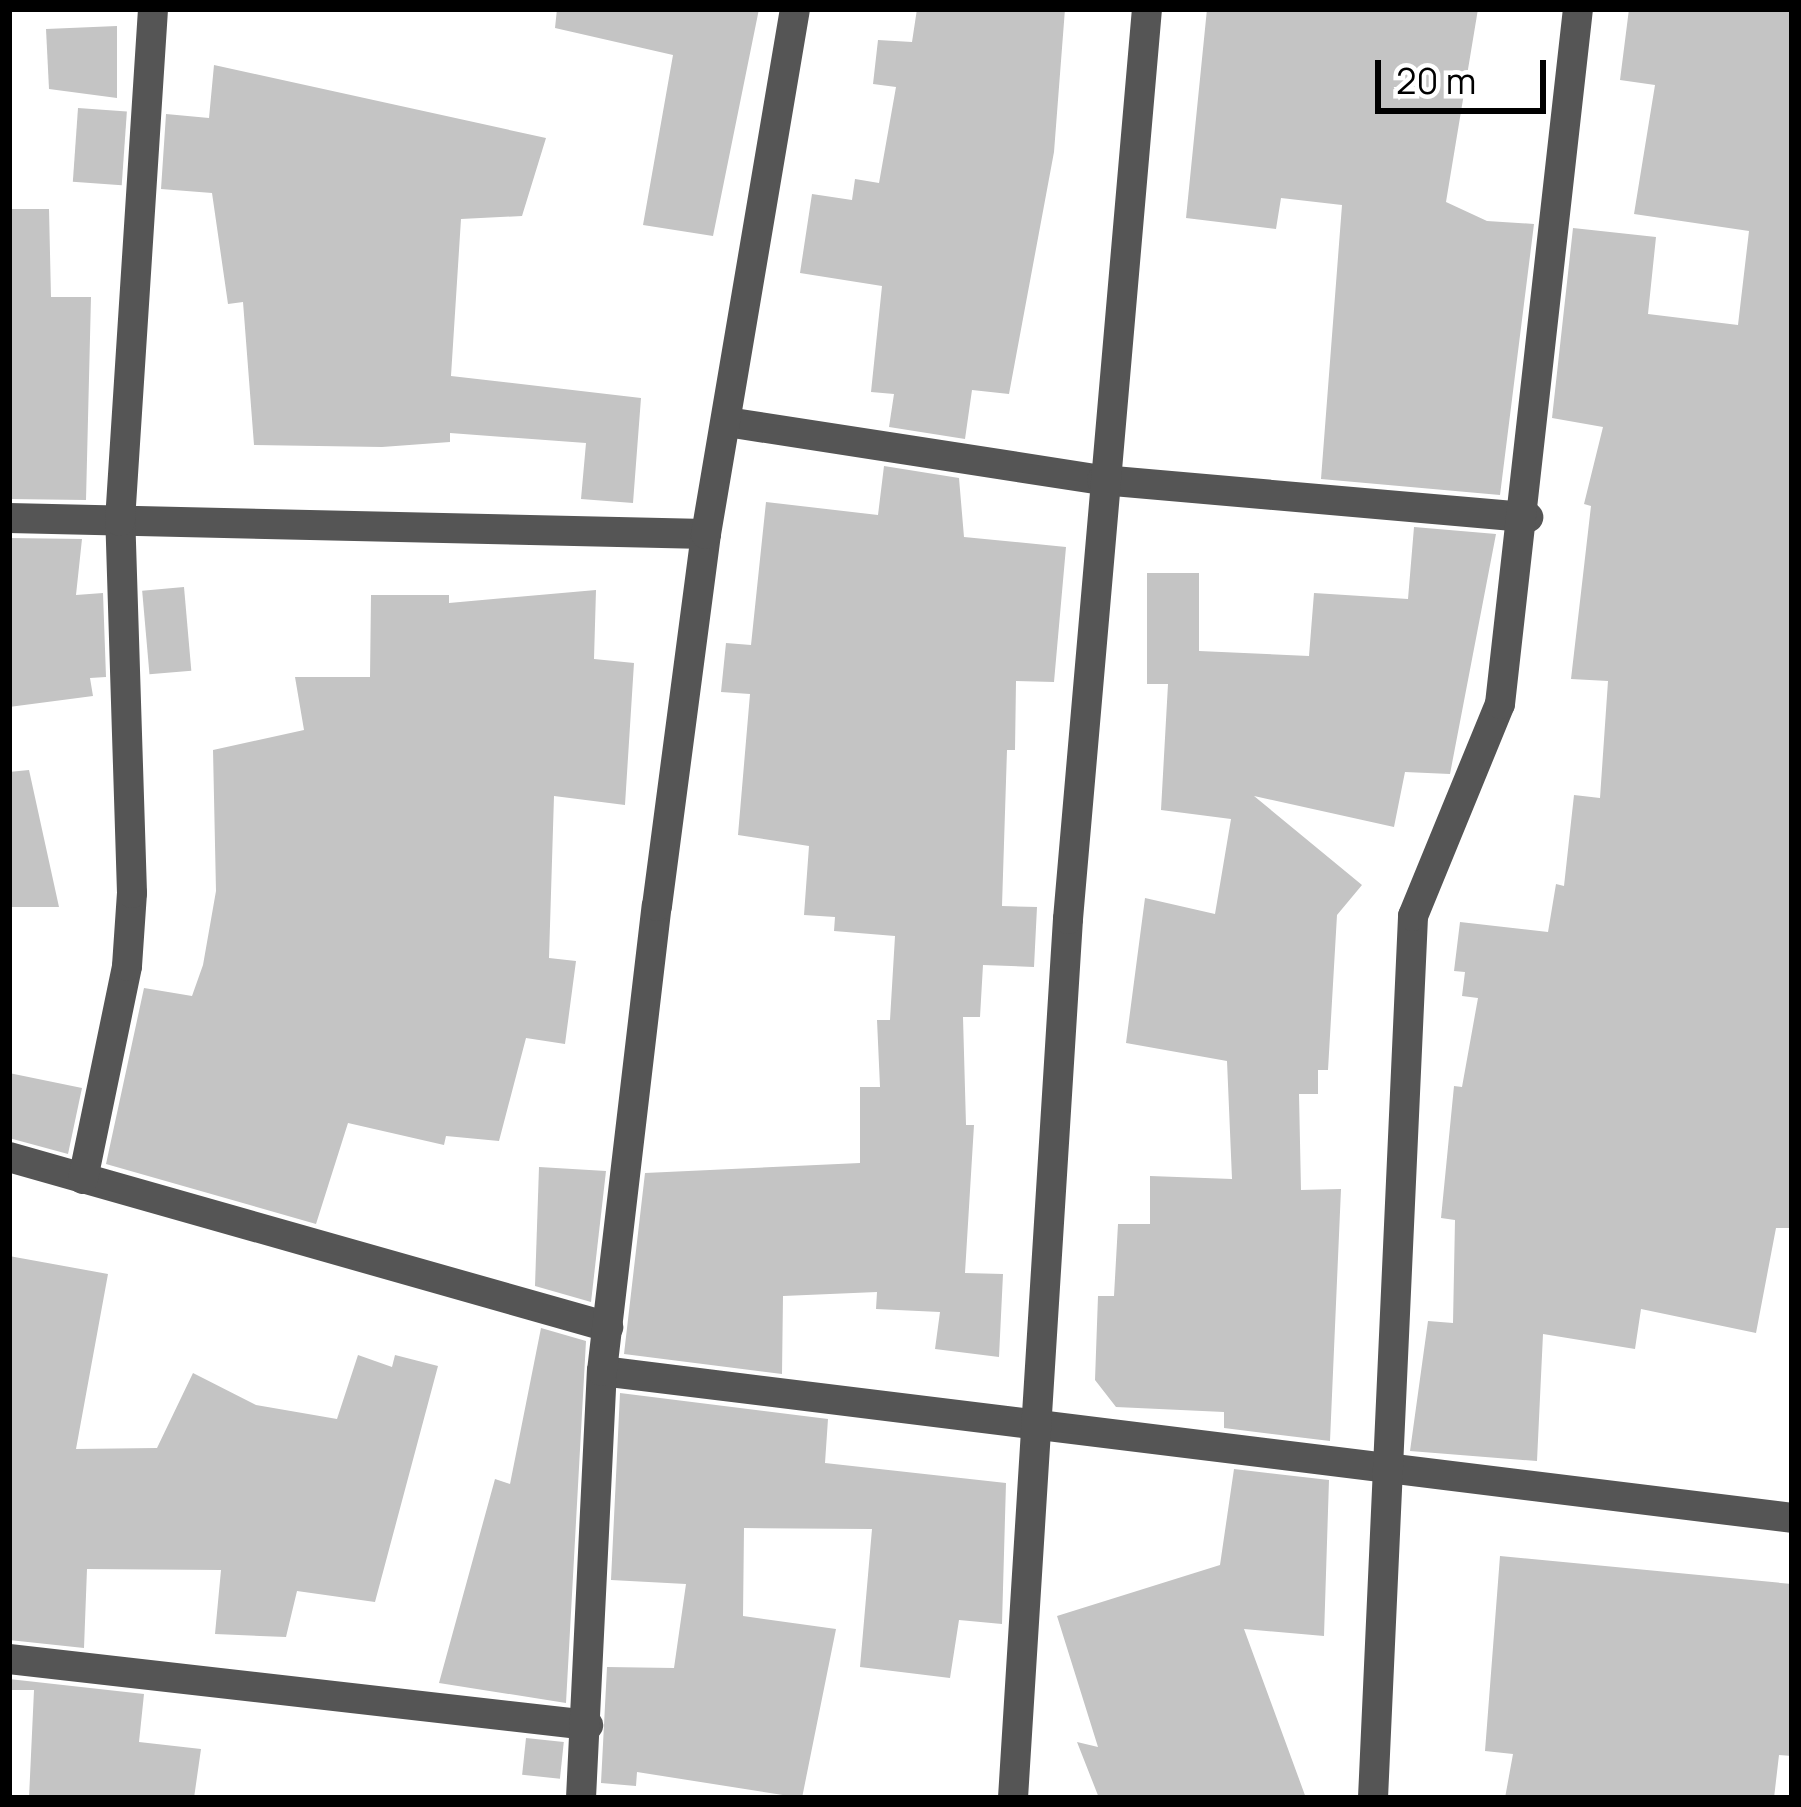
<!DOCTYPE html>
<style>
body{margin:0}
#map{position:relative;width:1801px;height:1807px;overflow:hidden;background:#fff;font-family:Manrope,sans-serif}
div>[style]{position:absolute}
.building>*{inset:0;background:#c4c4c4;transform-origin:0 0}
.minor>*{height:30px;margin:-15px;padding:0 15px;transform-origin:15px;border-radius:15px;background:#555}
span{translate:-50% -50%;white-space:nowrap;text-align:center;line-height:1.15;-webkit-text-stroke:10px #fff;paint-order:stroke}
.frame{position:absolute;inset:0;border:12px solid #000;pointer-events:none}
.scale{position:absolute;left:1375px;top:60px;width:171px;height:54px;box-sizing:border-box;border:6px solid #000;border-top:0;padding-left:15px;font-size:36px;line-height:42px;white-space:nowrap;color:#000;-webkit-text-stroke:9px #fff;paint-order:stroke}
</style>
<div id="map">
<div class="building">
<i style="clip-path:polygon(557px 9px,759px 9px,713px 236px,643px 225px,673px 55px,555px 28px)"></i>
<i style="clip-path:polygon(917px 9px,1065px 9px,1054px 152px,1009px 394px,972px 390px,965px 439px,889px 427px,894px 394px,871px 392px,882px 286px,800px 273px,812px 194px,852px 200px,855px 179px,879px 183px,896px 87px,873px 84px,878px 40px,912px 42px)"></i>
<i style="clip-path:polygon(1207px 9px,1478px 9px,1446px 202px,1487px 221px,1534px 224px,1500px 495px,1321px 479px,1342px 205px,1281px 198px,1276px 229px,1186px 218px)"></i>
<i style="clip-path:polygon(1629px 9px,1792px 9px,1792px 1228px,1776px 1228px,1756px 1333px,1641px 1309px,1635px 1349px,1543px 1334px,1537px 1461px,1410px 1451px,1428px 1321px,1453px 1323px,1455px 1220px,1441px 1218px,1454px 1086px,1462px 1087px,1478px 998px,1462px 996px,1465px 972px,1454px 971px,1460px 922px,1548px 932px,1556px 884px,1564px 886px,1574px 795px,1600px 798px,1608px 681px,1571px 679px,1591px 506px,1584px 504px,1603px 427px,1552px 418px,1573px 228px,1656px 237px,1648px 314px,1738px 325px,1749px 231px,1634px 214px,1655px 85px,1620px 80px)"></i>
<i style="clip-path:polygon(117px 26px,117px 98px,49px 89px,46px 29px)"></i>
<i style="clip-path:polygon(214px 65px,546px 138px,522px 216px,461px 219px,451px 376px,641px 398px,633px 503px,581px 499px,586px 443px,450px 433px,450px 442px,382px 447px,254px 445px,243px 302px,228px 304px,212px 193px,161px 189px,166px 114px,209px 118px)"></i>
<i style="left:78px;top:108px;width:49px;height:74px;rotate:4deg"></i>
<i style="clip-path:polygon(9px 209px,49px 209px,51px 297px,91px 297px,86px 500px,9px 499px)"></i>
<i style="clip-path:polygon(884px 466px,959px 478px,964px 537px,1066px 547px,1054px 682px,1016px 681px,1015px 750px,1007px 750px,1002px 906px,1037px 907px,1034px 967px,983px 965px,980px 1017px,963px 1017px,966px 1125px,974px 1125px,965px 1273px,1003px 1274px,999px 1357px,935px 1349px,940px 1312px,876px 1309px,877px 1292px,783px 1296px,782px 1374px,624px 1354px,645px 1173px,860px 1163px,860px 1087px,880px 1087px,877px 1020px,890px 1020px,895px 936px,834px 931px,835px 917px,804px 915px,809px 846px,738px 835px,750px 694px,721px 692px,726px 643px,751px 645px,766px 502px,878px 515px)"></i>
<i style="clip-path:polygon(1414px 527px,1496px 534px,1450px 774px,1405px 772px,1394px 827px,1254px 796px,1362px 885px,1337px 915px,1328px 1070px,1318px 1070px,1318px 1094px,1299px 1094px,1301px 1190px,1341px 1189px,1330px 1441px,1224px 1428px,1224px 1412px,1116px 1407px,1095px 1380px,1098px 1296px,1114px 1296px,1118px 1224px,1150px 1224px,1150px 1176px,1232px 1179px,1227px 1061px,1126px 1043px,1145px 898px,1215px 914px,1231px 819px,1161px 810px,1168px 684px,1147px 684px,1147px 573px,1199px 573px,1199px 651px,1309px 656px,1314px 593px,1408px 599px)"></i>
<i style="clip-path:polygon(9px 538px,82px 539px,76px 595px,103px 593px,106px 677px,90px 678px,93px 696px,9px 707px)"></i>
<i style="left:184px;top:587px;width:84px;height:42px;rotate:85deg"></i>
<i style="clip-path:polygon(596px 590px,594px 659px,634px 663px,625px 805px,554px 796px,549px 958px,576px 961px,565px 1044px,526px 1038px,499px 1141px,446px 1136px,444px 1145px,348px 1123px,316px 1224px,106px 1164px,144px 988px,192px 996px,203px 965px,216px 891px,213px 750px,304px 730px,295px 677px,370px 677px,371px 595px,449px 595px,449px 603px)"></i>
<i style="clip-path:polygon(29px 770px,59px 907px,9px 907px,9px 772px)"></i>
<i style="clip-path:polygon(9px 1073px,82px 1088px,68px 1154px,9px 1138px)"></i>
<i style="clip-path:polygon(539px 1167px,606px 1171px,591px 1302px,535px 1286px)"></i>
<i style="clip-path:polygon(9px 1256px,108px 1274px,76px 1449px,157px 1448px,193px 1373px,256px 1405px,337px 1419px,358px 1355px,392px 1367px,395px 1355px,438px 1366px,375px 1602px,297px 1591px,286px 1637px,215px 1634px,221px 1570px,87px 1569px,84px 1648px,9px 1640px)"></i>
<i style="clip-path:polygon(541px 1328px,586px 1341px,566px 1703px,439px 1683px,495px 1479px,510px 1484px)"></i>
<i style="clip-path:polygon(620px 1393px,828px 1419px,825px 1463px,1006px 1483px,1002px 1624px,959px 1620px,950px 1678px,860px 1667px,872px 1529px,744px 1528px,743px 1616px,836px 1629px,802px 1798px,637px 1772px,636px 1786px,601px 1783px,607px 1667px,674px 1668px,686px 1584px,611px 1580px)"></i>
<i style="clip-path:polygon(1234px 1469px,1329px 1480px,1324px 1636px,1244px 1629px,1306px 1798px,1099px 1798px,1077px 1742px,1098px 1747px,1057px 1616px,1220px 1565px)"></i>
<i style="clip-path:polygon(1500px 1556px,1792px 1584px,1792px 1756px,1779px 1755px,1774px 1798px,1505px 1798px,1513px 1754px,1485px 1751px)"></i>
<i style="clip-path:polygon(9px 1679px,144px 1694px,139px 1742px,201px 1749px,194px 1798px,29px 1798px,34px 1690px,9px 1690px)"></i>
<i style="left:526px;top:1738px;width:38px;height:37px;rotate:6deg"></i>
</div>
<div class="minor">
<i style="left:727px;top:422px;width:379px;rotate:8.8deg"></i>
<i style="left:1102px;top:480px;width:428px;rotate:5deg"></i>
<i style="left:9px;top:518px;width:697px;rotate:1.32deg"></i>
<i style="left:9px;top:1157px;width:623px;rotate:15.84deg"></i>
<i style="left:83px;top:1179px;width:217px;rotate:-78.3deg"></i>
<i style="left:127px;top:966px;width:73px;rotate:-86.1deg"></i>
<i style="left:132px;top:893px;width:372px;rotate:-91.8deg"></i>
<i style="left:120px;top:521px;width:513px;rotate:-86.31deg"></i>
<i style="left:602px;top:1371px;width:1199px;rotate:7.04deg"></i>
<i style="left:9px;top:1659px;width:583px;rotate:6.5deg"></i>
<i style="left:581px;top:1798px;width:428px;rotate:-87.2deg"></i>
<i style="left:602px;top:1371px;width:468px;rotate:-83.3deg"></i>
<i style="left:657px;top:906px;width:375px;rotate:-82.5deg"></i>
<i style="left:706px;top:534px;width:532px;rotate:-80.38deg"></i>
<i style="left:1013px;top:1798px;width:881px;rotate:-86.42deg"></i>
<i style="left:1068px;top:919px;width:913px;rotate:-85.04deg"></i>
<i style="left:1373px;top:1798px;width:883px;rotate:-87.4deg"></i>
<i style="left:1413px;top:916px;width:229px;rotate:-67.7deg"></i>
<i style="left:1500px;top:704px;width:699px;rotate:-83.6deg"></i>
</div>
<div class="frame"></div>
<div class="scale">20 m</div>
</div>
